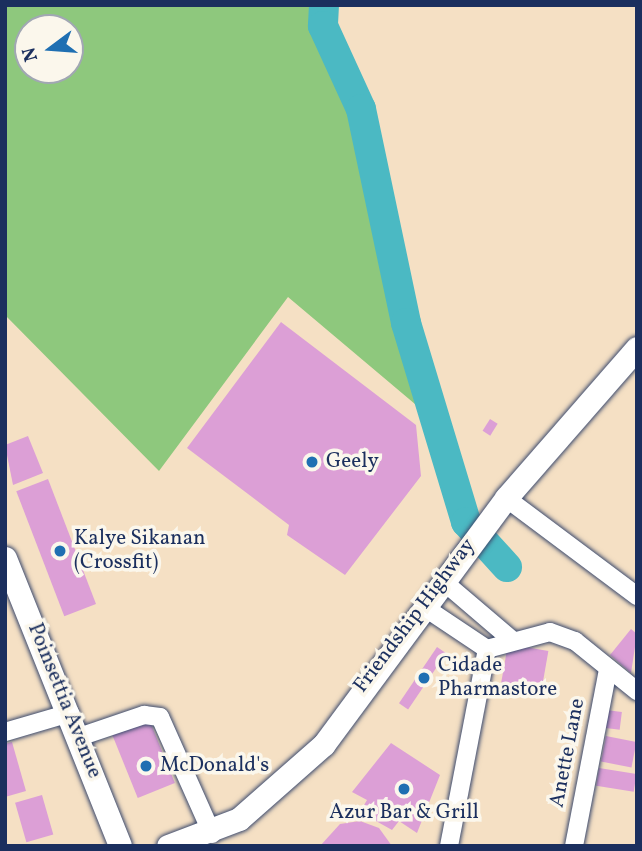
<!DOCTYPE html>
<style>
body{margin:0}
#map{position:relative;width:642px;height:851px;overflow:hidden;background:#f5e0c4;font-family:Vollkorn,serif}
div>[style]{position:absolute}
.green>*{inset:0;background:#8ec87d}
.river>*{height:30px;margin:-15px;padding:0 15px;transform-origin:15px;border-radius:15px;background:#4bb9c3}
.building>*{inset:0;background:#dc9fd6;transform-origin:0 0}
.roads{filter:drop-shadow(0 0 2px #3c4a6d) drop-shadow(0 0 2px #3c4a6d)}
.minor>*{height:18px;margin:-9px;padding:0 9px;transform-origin:9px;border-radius:9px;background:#fff}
.major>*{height:23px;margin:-11.5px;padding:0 11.5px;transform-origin:11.5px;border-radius:11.5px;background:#fff}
.dots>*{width:19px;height:19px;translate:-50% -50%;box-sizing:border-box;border:4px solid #fbf7ec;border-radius:50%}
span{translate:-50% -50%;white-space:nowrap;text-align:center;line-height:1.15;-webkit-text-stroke:7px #fbf7ec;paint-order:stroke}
.poi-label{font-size:21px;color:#1b2f5e}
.left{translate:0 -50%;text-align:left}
.street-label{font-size:21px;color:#1b2f5e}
.frame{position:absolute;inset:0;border:7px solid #1b2f5e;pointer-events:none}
.north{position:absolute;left:14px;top:14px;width:70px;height:70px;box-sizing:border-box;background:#fbf7ec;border:2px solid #a1a7b3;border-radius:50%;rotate:254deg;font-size:19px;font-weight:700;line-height:28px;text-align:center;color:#1b2f5e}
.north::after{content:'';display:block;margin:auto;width:24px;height:32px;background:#1f6fb2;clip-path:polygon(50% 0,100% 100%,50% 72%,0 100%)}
</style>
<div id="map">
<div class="green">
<i style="clip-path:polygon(evenodd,5px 5px,324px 5px,381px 251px,428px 415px,288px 297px,159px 471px,5px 315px,5px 5px,28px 28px,70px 28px,70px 70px,28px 70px,28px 28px)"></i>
</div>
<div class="river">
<i style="left:324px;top:5px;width:21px;rotate:93deg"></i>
<i style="left:323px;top:26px;width:91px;rotate:65.4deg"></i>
<i style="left:361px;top:109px;width:219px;rotate:78.1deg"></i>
<i style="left:406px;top:323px;width:208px;rotate:73.2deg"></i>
<i style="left:466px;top:522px;width:61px;rotate:47.7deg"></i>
</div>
<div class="building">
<i style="clip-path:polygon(281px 322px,416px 425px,421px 476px,345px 575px,287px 535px,289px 525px,187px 448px)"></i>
<i style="left:490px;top:419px;width:9px;height:14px;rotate:32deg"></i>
<i style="clip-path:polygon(28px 436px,43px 473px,13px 485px,5px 445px)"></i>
<i style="left:48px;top:479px;width:134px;height:34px;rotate:69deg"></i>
<i style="clip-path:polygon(631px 629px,637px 634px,631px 673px,610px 655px)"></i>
<i style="left:508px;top:644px;width:41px;height:47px;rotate:10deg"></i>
<i style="left:437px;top:647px;width:11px;height:68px;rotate:34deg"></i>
<i style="left:606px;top:710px;width:16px;height:18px;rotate:7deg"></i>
<i style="left:149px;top:719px;width:69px;height:40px;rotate:68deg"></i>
<i style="left:606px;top:736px;width:31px;height:26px;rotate:11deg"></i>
<i style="clip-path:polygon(12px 742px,26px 791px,5px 797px,5px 744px)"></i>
<i style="clip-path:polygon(391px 743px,440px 775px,417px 833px,399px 821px,392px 830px,360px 812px,367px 800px,352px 792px)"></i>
<i style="left:599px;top:768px;width:38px;height:18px;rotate:9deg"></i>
<i style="left:42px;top:795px;width:41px;height:28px;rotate:74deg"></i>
<i style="clip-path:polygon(360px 821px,379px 828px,392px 846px,320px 846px,340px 824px)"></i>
</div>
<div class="roads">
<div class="minor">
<i style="left:506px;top:498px;width:164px;rotate:36.8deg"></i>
<i style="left:444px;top:582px;width:88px;rotate:40.4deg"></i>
<i style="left:424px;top:607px;width:76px;rotate:33.7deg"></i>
<i style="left:5px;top:732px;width:68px;rotate:-16.3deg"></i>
<i style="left:79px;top:737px;width:69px;rotate:-18.7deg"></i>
<i style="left:144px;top:715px;width:16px;rotate:7deg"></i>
<i style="left:160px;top:717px;width:128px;rotate:66deg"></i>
<i style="left:449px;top:846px;width:201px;rotate:-79.1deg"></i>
<i style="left:487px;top:649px;width:65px;rotate:-15.1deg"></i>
<i style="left:550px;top:632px;width:27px;rotate:20deg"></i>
<i style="left:575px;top:641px;width:80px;rotate:38.9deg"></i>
<i style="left:574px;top:846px;width:180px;rotate:-79.1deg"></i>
</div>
<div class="major">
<i style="left:5px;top:558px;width:310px;rotate:68.2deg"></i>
<i style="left:168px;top:846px;width:76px;rotate:-20.8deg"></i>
<i style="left:239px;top:819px;width:113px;rotate:-41.4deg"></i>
<i style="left:324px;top:744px;width:306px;rotate:-53.5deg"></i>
<i style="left:506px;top:498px;width:199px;rotate:-48.9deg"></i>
</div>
</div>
<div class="dots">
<i style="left:312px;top:462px;background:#1f6fb2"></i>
<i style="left:60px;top:551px;background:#1f6fb2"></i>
<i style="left:424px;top:678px;background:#1f6fb2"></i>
<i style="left:146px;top:766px;background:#1f6fb2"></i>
<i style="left:404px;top:789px;background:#1f6fb2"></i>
</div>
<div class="poi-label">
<span class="left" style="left:326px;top:462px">Geely</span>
<span class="left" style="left:74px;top:551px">Kalye Sikanan<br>(Crossfit)</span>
<span class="left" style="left:438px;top:678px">Cidade<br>Pharmastore</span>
<span class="left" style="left:160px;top:766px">McDonald's</span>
<span style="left:404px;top:813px">Azur Bar &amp; Grill</span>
</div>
<div class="street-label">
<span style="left:415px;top:616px;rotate:-53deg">Friendship Highway</span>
<span style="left:64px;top:701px;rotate:68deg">Poinsettia Avenue</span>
<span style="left:568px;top:753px;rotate:-79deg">Anette Lane</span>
</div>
<div class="frame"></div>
<div class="north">N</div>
</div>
